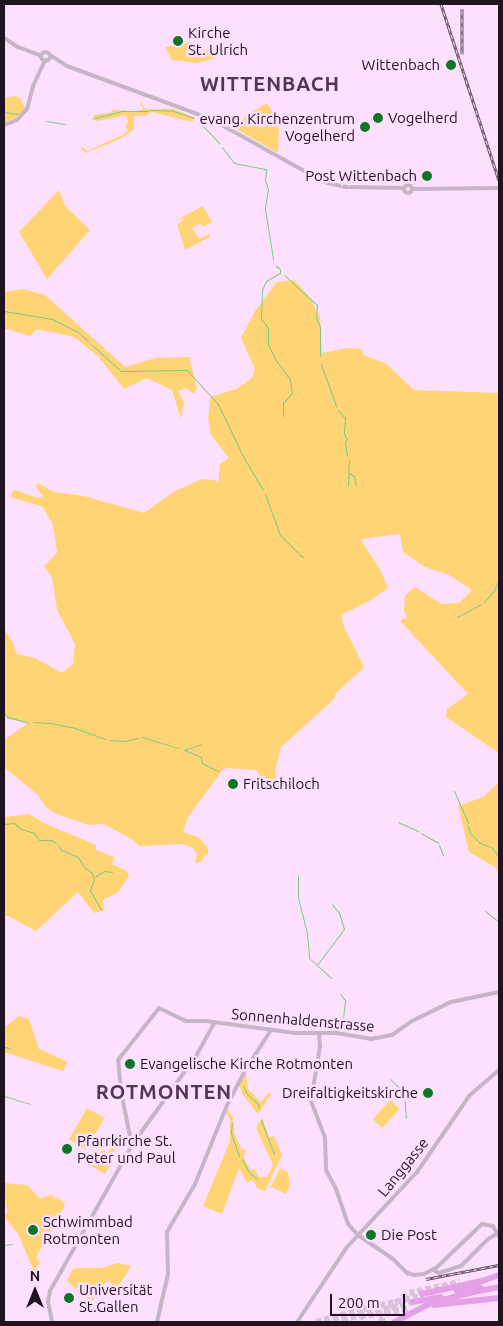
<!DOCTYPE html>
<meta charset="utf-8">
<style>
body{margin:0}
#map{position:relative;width:503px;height:1326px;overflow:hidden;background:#fde0fe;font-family:Ubuntu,sans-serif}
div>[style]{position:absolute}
.green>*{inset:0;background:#ffd474;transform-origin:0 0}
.stream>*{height:1px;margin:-0.5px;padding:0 0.5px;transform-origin:0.5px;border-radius:0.5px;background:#7fca83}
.highway-tunnel>*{height:5.5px;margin-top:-2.75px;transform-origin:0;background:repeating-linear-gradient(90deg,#dcc1dd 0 5.5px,transparent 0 8.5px)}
.secondary>*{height:4px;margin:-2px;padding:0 2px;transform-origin:2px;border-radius:2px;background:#c6b4c7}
.secondary>.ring{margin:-2px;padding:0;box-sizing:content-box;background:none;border:4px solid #c6b4c7;border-radius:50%}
.highway>*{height:5.5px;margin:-2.75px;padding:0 2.75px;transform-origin:2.75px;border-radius:2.75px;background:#e4a1e7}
.rail>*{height:3px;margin-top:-1.5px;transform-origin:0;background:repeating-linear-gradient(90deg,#fde0fe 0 4px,#665467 0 8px);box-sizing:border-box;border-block:1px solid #665467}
.dots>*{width:14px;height:14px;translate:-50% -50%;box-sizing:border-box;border:2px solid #fde0fe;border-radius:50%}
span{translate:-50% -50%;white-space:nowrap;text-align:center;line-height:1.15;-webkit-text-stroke:5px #fde0fe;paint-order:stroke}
.poi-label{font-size:15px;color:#201421}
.left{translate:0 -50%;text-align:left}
.right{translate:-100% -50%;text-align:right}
.street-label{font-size:15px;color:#201421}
.district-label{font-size:20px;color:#533554;font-weight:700;letter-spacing:1px}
.frame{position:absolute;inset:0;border:5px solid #201421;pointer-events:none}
.north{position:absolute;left:10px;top:1266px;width:50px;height:50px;-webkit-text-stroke:4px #fde0fe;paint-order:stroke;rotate:0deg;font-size:14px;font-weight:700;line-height:20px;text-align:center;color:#201421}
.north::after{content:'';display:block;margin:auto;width:18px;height:22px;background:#201421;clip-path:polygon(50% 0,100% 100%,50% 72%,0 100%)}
.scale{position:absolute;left:330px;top:1294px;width:75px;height:22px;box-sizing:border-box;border:2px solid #201421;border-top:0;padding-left:6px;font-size:15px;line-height:18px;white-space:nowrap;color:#201421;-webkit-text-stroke:4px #fde0fe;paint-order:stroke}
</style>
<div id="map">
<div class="green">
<i style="clip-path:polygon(192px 42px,194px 52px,214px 49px,216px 58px,197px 63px,172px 60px,165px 47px)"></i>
<i style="clip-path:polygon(16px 96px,20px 98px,25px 108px,17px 117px,4px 123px,4px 98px)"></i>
<i style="clip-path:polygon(141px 102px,145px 109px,174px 109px,195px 118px,192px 122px,152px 112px,144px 116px,134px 116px,134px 129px,122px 138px,86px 153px,81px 149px,82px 147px,87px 151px,123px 135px,128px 130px,125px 128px,128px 121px,126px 115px,98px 121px,92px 120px,94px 115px,110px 113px,112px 110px,138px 111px,144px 109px,140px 104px)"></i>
<i style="clip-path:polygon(267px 103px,275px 116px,279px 129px,278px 153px,238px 130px,245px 116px)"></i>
<i style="clip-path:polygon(59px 190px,65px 206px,90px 230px,47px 279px,19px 232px)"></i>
<i style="clip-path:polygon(203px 206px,212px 222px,203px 227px,201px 223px,192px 228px,199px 239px,209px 234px,210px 237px,185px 250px,177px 224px,184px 220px,183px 218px,175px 221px)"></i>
<i style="clip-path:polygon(294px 280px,308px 295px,320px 317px,322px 353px,348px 348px,362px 349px,363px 355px,385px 363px,414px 390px,499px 393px,499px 753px,446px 717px,447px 709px,468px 694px,400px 621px,407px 617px,404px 611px,405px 596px,415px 587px,441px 604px,459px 603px,472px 590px,449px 575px,425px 567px,403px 552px,400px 534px,360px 539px,380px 569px,388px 588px,371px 600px,341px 615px,344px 627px,364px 667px,335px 694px,335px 698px,281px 747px,275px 771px,277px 783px,268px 787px,256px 770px,224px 768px,188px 817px,183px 832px,198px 837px,208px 848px,208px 855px,204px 856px,201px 862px,197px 863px,195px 862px,197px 854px,193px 848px,183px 844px,139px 846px,133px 840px,104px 824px,89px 825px,54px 813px,45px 806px,38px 795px,4px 767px,4px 740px,28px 723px,8px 719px,4px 715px,4px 628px,13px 643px,17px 654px,35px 658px,62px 673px,73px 664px,75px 644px,57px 610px,52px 577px,44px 566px,57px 553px,53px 525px,43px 507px,11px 497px,12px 492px,15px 490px,38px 498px,43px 496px,36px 487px,38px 483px,54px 492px,84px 496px,144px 513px,175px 491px,202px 479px,215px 480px,218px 484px,220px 464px,229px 458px,211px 435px,208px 419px,210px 397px,236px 389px,252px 378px,255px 369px,241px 338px,255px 311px,277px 282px)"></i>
<i style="clip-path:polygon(23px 289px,45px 295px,125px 367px,155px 358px,189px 357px,197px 388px,194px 394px,186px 388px,178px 391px,184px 402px,181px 419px,172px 390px,147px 378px,124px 389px,98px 356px,74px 337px,37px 329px,30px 336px,4px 328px,4px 292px)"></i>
<i style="clip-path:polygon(499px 782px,499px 875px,495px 867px,469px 852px,458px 806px,483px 797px)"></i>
<i style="clip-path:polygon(29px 814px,44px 823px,96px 845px,96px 850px,114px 857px,112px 864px,127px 871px,129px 876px,118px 892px,103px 900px,104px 910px,94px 913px,78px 892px,36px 931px,6px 915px,4px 918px,4px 817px)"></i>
<i style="clip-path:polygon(19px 1016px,29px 1019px,39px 1049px,68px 1062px,63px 1071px,4px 1052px,4px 1026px,7px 1026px)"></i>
<i style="clip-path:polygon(246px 1074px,248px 1089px,261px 1102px,269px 1092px,271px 1094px,258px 1114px,243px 1095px,239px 1085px)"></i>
<i style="left:390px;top:1100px;width:13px;height:26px;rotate:42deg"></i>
<i style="left:87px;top:1108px;width:20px;height:36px;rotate:30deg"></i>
<i style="clip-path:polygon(227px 1109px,233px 1117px,234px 1133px,241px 1148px,246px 1151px,243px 1157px,250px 1169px,255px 1170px,259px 1177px,267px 1177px,273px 1165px,256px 1128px,262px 1117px,269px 1137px,274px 1136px,282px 1155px,265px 1191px,257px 1188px,253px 1180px,247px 1183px,239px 1168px,222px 1214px,203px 1206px,230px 1141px,230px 1119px,226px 1113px)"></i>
<i style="clip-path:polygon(109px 1145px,115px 1149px,106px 1161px,109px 1163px,118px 1150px,105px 1174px,89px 1165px,94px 1154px,104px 1150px,108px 1153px,111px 1147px)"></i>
<i style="clip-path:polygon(280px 1168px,288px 1172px,290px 1185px,286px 1194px,272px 1187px,269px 1190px)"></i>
<i style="clip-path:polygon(4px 1183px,27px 1185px,40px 1199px,51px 1194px,55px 1199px,58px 1197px,65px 1205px,36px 1257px,40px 1262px,34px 1271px,18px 1234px,4px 1217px,7px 1213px)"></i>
<i style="clip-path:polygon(118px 1263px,131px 1266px,120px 1284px,116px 1289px,108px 1280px,92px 1302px,67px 1281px,72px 1270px,76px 1268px,101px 1268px)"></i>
</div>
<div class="stream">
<i style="left:150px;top:110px;width:23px;rotate:2deg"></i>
<i style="left:173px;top:111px;width:22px;rotate:18deg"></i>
<i style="left:4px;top:112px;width:14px;rotate:8deg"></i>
<i style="left:94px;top:118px;width:30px;rotate:-14deg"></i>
<i style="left:123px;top:111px;width:25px"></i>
<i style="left:46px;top:121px;width:19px;rotate:9deg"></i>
<i style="left:200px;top:123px;width:28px;rotate:46deg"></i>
<i style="left:222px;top:147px;width:20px;rotate:53deg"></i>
<i style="left:234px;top:163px;width:33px;rotate:11deg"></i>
<i style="left:266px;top:169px;width:11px;rotate:95deg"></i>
<i style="left:265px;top:180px;width:9px;rotate:72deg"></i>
<i style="left:268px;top:189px;width:20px;rotate:99deg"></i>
<i style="left:265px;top:209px;width:51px;rotate:80.9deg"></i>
<i style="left:276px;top:266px;width:5px;rotate:37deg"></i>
<i style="left:280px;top:269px;width:4px;rotate:90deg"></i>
<i style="left:280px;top:273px;width:16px;rotate:150deg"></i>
<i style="left:266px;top:281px;width:10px;rotate:114deg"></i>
<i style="left:262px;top:290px;width:29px;rotate:92deg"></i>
<i style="left:261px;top:319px;width:11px;rotate:52deg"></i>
<i style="left:268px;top:328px;width:16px;rotate:90deg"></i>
<i style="left:268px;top:344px;width:17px;rotate:65deg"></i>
<i style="left:275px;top:359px;width:26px;rotate:54deg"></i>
<i style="left:290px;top:380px;width:13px;rotate:81deg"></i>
<i style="left:292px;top:393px;width:13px;rotate:132deg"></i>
<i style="left:283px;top:403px;width:13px;rotate:90deg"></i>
<i style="left:284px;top:275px;width:45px;rotate:42.3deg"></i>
<i style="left:317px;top:305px;width:13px;rotate:94deg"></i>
<i style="left:316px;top:318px;width:10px;rotate:66deg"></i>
<i style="left:320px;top:327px;width:29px;rotate:90deg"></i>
<i style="left:4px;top:311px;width:49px;rotate:9.5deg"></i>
<i style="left:52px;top:319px;width:29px;rotate:27deg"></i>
<i style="left:78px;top:332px;width:13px;rotate:42deg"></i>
<i style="left:91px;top:344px;width:40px;rotate:42deg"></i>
<i style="left:121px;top:371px;width:66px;rotate:-0.9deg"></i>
<i style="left:187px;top:370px;width:46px;rotate:47.6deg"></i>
<i style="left:218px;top:404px;width:53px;rotate:64.4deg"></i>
<i style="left:321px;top:364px;width:45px;rotate:70.3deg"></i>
<i style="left:338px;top:410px;width:11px;rotate:49deg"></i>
<i style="left:345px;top:418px;width:16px;rotate:94deg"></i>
<i style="left:344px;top:434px;width:6px;rotate:59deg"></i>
<i style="left:347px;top:439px;width:4px;rotate:124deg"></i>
<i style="left:345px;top:442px;width:14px;rotate:82deg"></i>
<i style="left:241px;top:453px;width:43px;rotate:59.3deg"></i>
<i style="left:349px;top:473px;width:6px;rotate:31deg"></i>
<i style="left:354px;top:476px;width:10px;rotate:79deg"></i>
<i style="left:348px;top:485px;width:26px;rotate:-88deg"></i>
<i style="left:265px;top:494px;width:44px;rotate:69.9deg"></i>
<i style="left:280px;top:535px;width:25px;rotate:45deg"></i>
<i style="left:299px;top:554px;width:5px;rotate:37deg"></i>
<i style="left:484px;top:602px;width:15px;rotate:-48deg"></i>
<i style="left:494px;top:591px;width:13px;rotate:-67deg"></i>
<i style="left:457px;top:617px;width:27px;rotate:-28deg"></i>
<i style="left:4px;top:713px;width:6px;rotate:45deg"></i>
<i style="left:8px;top:717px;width:22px;rotate:16deg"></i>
<i style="left:33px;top:722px;width:17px;rotate:3deg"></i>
<i style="left:50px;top:723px;width:25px;rotate:11deg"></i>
<i style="left:75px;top:728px;width:32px;rotate:20deg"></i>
<i style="left:142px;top:737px;width:38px;rotate:17deg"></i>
<i style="left:109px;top:740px;width:15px;rotate:4deg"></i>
<i style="left:124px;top:741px;width:14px;rotate:-12deg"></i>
<i style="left:184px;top:750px;width:18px;rotate:22deg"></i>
<i style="left:201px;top:757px;width:6px;rotate:81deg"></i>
<i style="left:202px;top:763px;width:18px;rotate:27deg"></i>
<i style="left:184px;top:750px;width:18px;rotate:-19deg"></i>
<i style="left:454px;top:791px;width:35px;rotate:66deg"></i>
<i style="left:398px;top:822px;width:22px;rotate:24deg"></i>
<i style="left:4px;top:824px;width:10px;rotate:-6deg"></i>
<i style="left:14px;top:823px;width:9px;rotate:41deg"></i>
<i style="left:21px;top:829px;width:14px;rotate:17deg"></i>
<i style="left:34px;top:833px;width:9px;rotate:54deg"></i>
<i style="left:39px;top:840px;width:12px"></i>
<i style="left:51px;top:840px;width:6px;rotate:31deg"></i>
<i style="left:468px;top:825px;width:8px;rotate:76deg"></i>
<i style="left:470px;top:833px;width:14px;rotate:45deg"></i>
<i style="left:480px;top:843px;width:12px;rotate:20deg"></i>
<i style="left:491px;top:847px;width:13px;rotate:51deg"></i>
<i style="left:421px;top:833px;width:20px;rotate:30deg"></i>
<i style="left:58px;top:845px;width:6px;rotate:59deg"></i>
<i style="left:61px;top:850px;width:18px;rotate:22deg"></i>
<i style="left:78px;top:857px;width:12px;rotate:59deg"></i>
<i style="left:84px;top:867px;width:10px;rotate:37deg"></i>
<i style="left:92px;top:873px;width:7px;rotate:74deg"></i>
<i style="left:94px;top:880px;width:11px;rotate:112deg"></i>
<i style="left:90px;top:890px;width:23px;rotate:61deg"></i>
<i style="left:439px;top:845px;width:11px;rotate:68deg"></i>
<i style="left:298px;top:875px;width:22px;rotate:90deg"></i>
<i style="left:298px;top:897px;width:37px;rotate:76deg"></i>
<i style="left:307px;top:933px;width:25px;rotate:85deg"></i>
<i style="left:309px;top:958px;width:30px;rotate:42deg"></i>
<i style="left:95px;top:877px;width:11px;rotate:-34deg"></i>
<i style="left:104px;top:871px;width:8px;rotate:7deg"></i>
<i style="left:485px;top:911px;width:18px;rotate:38deg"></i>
<i style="left:317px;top:965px;width:45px;rotate:-53.1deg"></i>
<i style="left:344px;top:929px;width:17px;rotate:-107deg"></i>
<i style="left:339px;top:913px;width:11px;rotate:-128deg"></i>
<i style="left:340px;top:994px;width:8px;rotate:50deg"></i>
<i style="left:345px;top:1000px;width:20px;rotate:96deg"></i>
<i style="left:4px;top:1047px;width:6px;rotate:9deg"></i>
<i style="left:390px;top:1079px;width:19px;rotate:43deg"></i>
<i style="left:404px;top:1092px;width:26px;rotate:86deg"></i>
<i style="left:243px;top:1086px;width:9px;rotate:63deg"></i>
<i style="left:247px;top:1094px;width:15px;rotate:42deg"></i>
<i style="left:258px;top:1104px;width:4px;rotate:76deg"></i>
<i style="left:4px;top:1096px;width:27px;rotate:17deg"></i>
<i style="left:261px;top:1120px;width:36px;rotate:69deg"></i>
<i style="left:232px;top:1123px;width:10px;rotate:96deg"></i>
<i style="left:231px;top:1133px;width:24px;rotate:71deg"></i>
<i style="left:242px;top:1159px;width:13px;rotate:63deg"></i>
<i style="left:248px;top:1171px;width:12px;rotate:42deg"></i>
<i style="left:4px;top:1245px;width:8px;rotate:-7deg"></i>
</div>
<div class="highway-tunnel">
<i style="left:360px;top:1317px;width:49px;rotate:-9.5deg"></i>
<i style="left:316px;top:1322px;width:49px;rotate:-15.5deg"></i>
<i style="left:363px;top:1309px;width:60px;rotate:-12.4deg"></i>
<i style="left:334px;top:1322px;width:81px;rotate:-14.2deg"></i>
<i style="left:380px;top:1322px;width:24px;rotate:-52deg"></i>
<i style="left:395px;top:1303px;width:17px;rotate:-36deg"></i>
<i style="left:409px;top:1293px;width:52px;rotate:-12.2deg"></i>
</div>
<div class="secondary">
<i style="left:4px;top:38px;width:17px;rotate:33deg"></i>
<i style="left:18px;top:47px;width:25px;rotate:21deg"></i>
<i class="ring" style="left:40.5px;top:51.5px;width:5px;height:5px"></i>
<i style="left:50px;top:55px;width:20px;rotate:33deg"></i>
<i style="left:67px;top:66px;width:153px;rotate:20.2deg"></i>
<i style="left:211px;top:119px;width:129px;rotate:29.1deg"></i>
<i style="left:324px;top:182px;width:22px;rotate:13deg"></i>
<i style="left:345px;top:187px;width:59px;rotate:1deg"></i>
<i style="left:4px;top:125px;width:14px;rotate:-21deg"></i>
<i style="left:17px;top:120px;width:15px;rotate:-48deg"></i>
<i style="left:27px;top:109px;width:24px;rotate:-75deg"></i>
<i style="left:33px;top:86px;width:29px;rotate:-65deg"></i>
<i class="ring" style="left:404px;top:185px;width:4px;height:4px"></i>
<i style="left:412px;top:189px;width:87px;rotate:-0.7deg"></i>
<i style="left:319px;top:1034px;width:12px;rotate:85deg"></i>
<i style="left:320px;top:1046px;width:56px;rotate:99.3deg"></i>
<i style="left:311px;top:1101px;width:40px;rotate:69deg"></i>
<i style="left:325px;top:1138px;width:32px;rotate:88deg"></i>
<i style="left:326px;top:1170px;width:21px;rotate:62deg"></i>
<i style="left:336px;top:1189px;width:37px;rotate:71deg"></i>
<i style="left:348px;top:1224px;width:15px;rotate:48deg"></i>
<i style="left:358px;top:1235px;width:42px;rotate:34.4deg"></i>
<i style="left:393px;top:1259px;width:20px;rotate:45deg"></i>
<i style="left:407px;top:1273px;width:7px;rotate:16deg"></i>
<i style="left:414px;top:1275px;width:10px;rotate:-6deg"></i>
<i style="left:424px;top:1274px;width:13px;rotate:-27deg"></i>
<i style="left:436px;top:1268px;width:64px;rotate:-43.7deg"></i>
<i style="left:482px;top:1224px;width:11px;rotate:10deg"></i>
<i style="left:493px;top:1226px;width:13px;rotate:61deg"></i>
<i style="left:134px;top:1142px;width:7px;rotate:-124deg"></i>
<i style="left:130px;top:1136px;width:45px;rotate:-101.6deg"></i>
<i style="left:121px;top:1092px;width:32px;rotate:-95deg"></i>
<i style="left:118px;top:1060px;width:66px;rotate:-51.7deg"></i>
<i style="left:159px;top:1008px;width:30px;rotate:26deg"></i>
<i style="left:186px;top:1021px;width:20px"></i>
<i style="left:206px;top:1021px;width:90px;rotate:7.7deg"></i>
<i style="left:295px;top:1033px;width:42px"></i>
<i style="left:337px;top:1033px;width:35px;rotate:10deg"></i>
<i style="left:371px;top:1039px;width:21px;rotate:-11deg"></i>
<i style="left:392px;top:1035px;width:24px;rotate:-35deg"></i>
<i style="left:412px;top:1021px;width:43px;rotate:-26deg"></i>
<i style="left:451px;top:1002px;width:49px;rotate:-11.8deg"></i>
<i style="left:433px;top:1270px;width:7px;rotate:27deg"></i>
<i style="left:439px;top:1273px;width:23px;rotate:-18deg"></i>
<i style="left:461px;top:1266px;width:37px;rotate:-45deg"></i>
<i style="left:487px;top:1240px;width:14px;rotate:-34deg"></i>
<i style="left:52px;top:1322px;width:20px;rotate:-101deg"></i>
<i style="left:48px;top:1302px;width:11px;rotate:-80deg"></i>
<i style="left:50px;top:1291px;width:171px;rotate:-60.6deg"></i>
<i style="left:134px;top:1142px;width:106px;rotate:-54.2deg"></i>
<i style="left:196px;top:1056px;width:37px;rotate:-61deg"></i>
<i style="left:157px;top:1322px;width:49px;rotate:-77.1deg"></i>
<i style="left:168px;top:1274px;width:42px;rotate:-91.4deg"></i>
<i style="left:167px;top:1232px;width:56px;rotate:-59.7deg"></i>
<i style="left:195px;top:1184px;width:85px;rotate:-67.9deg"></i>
<i style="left:227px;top:1105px;width:41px;rotate:-62.2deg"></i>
<i style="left:246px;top:1069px;width:46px;rotate:-57.3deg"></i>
<i style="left:297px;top:1322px;width:90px;rotate:-56.3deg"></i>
<i style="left:347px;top:1247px;width:103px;rotate:-47deg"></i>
<i style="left:417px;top:1172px;width:92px;rotate:-55.6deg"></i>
<i style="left:469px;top:1096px;width:40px;rotate:-41deg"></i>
</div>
<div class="highway">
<i style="left:457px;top:1291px;width:23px;rotate:-10deg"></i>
<i style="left:479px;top:1291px;width:20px;rotate:-11deg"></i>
<i style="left:422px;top:1294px;width:61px;rotate:-12.2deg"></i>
<i style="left:482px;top:1281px;width:18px;rotate:-19deg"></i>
<i style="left:413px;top:1302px;width:28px;rotate:-10deg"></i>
<i style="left:434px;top:1305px;width:65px;rotate:-6.1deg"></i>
<i style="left:395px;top:1322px;width:41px;rotate:-27.8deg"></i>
<i style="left:431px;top:1303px;width:53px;rotate:-14.3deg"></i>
</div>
<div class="rail">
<i style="left:441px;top:4px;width:185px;rotate:71.8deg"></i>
<i style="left:462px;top:54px;width:45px;rotate:-90deg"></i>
<i style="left:426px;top:1279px;width:74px;rotate:-10.9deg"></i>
</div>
<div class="dots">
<i style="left:178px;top:41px;background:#117526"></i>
<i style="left:451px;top:65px;background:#117526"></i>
<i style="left:378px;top:118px;background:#117526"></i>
<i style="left:365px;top:127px;background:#117526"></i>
<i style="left:427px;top:176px;background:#117526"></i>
<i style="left:233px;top:784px;background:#117526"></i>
<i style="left:130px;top:1064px;background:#117526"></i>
<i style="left:428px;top:1093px;background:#117526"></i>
<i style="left:67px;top:1149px;background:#117526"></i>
<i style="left:33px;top:1230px;background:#117526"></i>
<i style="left:371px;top:1235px;background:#117526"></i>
<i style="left:69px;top:1298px;background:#117526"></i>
</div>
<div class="poi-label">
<span class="left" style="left:188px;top:41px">Kirche<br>St. Ulrich</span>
<span class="right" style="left:440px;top:65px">Wittenbach</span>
<span class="right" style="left:355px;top:127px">evang. Kirchenzentrum<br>Vogelherd</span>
<span class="left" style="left:388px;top:118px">Vogelherd</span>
<span class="right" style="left:417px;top:176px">Post Wittenbach</span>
<span class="left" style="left:243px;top:784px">Fritschiloch</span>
<span class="left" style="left:140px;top:1064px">Evangelische Kirche Rotmonten</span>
<span class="right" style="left:418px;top:1093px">Dreifaltigkeitskirche</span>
<span class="left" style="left:77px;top:1149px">Pfarrkirche St.<br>Peter und Paul</span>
<span class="left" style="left:43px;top:1230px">Schwimmbad<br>Rotmonten</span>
<span class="left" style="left:381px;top:1235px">Die Post</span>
<span class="left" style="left:79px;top:1298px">Universität<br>St.Gallen</span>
</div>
<div class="street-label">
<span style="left:303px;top:1020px;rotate:5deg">Sonnenhaldenstrasse</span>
<span style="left:403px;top:1167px;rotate:-51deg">Langgasse</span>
</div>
<div class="district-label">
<span style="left:270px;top:83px">WITTENBACH</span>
<span style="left:164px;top:1091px">ROTMONTEN</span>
</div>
<div class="frame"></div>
<div class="north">N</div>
<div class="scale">200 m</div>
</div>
